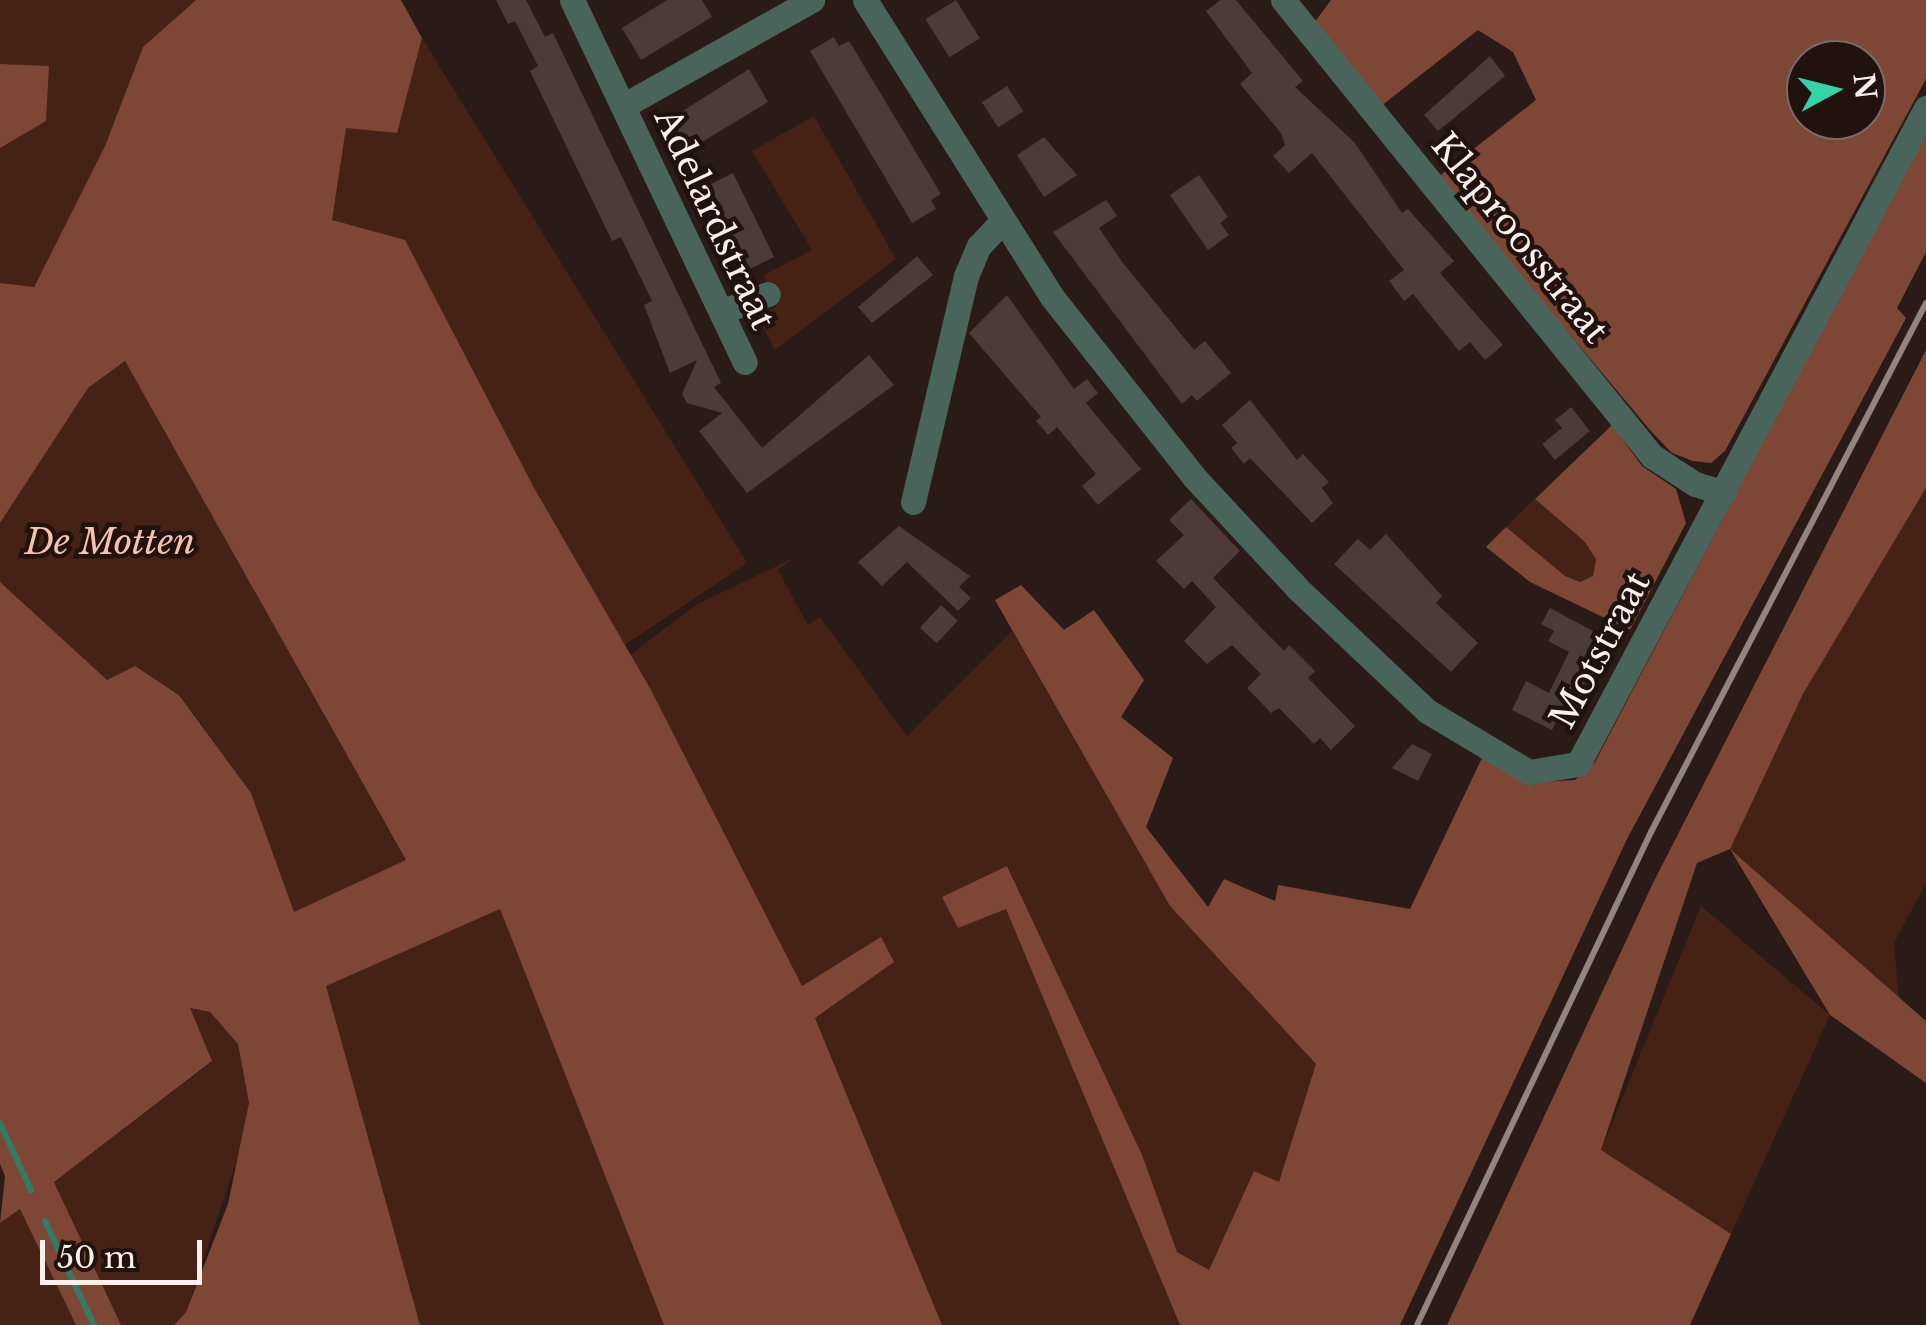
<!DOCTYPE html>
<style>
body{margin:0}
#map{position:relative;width:1926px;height:1325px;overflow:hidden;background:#2b1b16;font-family:"Libre Baskerville",serif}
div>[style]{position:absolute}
.green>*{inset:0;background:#462115}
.forest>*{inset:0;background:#7e4735}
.stream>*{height:6px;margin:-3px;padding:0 3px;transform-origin:3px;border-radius:3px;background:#347b64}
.building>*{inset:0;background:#4d3b35;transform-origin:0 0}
.minor>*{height:25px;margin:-12.5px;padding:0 12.5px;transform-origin:12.5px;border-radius:12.5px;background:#49645a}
.rail>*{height:6px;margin:-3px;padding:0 3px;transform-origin:3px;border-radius:3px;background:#92847f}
span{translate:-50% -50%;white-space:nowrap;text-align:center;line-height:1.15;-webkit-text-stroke:9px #21120d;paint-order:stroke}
.street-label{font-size:35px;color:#fcf0ed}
.park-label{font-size:35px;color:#f7c1b0;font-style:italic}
.north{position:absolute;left:1786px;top:40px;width:100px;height:100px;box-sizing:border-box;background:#21120d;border:2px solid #796b67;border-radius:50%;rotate:83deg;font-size:28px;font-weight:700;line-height:40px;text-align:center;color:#fcf0ed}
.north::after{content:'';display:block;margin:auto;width:35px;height:45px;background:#35d4a7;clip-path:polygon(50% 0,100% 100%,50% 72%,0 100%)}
.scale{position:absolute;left:40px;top:1240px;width:162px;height:45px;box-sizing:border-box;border:5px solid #fcf0ed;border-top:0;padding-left:12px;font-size:30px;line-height:35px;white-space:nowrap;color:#fcf0ed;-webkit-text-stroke:8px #21120d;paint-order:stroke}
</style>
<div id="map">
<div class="green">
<i style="clip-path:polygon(0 0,196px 0,143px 47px,105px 146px,33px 288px,0 283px,0 148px,49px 67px,0 64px)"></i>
<i style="clip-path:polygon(422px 38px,747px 563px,625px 645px,533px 486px,331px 220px,346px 127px,397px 133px)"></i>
<i style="clip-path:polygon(814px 116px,896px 259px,775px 350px,757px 315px,777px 307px,764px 275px,812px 250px,752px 151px)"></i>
<i style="clip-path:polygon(125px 361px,406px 861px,294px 913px,251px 793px,180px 695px,135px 666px,107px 681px,0 582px,0 523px,88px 388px)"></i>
<i style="clip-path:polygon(1926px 488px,1926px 883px,1894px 943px,1899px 1000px,1729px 849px,1803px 694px)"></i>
<i style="clip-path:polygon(1535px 499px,1584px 541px,1596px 559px,1593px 576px,1580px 582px,1565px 577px,1506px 527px)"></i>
<i style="clip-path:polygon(793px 558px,778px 570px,808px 625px,820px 617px,907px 736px,1012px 631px,1170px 906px,1317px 1064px,1279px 1183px,1254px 1171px,1209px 1270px,1177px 1252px,1008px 866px,943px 897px,1006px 909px,1180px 1325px,942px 1325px,815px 1017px,893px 962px,880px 938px,802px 987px,630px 655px,696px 605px)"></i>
<i style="clip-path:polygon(1701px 906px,1830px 1015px,1731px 1234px,1601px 1150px)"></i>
<i style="clip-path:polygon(501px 909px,664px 1325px,420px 1325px,325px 985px)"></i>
<i style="clip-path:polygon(189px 1008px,210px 1012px,238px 1044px,249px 1103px,242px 1145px,186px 1312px,174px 1325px,121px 1325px,54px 1182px,212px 1062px)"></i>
<i style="clip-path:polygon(20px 1208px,76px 1325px,0 1325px,0 1223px)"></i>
</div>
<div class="forest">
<i style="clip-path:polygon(196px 0,401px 0,422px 38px,397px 133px,346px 128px,332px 220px,405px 240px,533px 486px,651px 690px,802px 986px,881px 937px,894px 962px,815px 1018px,942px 1325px,664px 1325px,500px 909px,326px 986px,420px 1325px,174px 1325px,186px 1312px,228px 1204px,249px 1103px,238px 1044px,210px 1012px,190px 1008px,212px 1061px,54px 1182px,121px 1325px,76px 1325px,20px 1209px,0 1223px,5px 1176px,0 1164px,0 582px,107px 680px,135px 666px,179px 695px,251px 793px,294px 912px,406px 860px,125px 361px,88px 388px,0 523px,0 283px,34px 287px,105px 146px,143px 47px)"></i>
<i style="clip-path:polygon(evenodd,1331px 0,1926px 0,1926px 79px,1725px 451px,1711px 463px,1693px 461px,1672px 453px,1650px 430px,1438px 177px,1536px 100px,1513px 52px,1478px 30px,1381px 106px,1314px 23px,1331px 0,1806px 60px,1866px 60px,1866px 120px,1806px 120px,1806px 60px)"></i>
<i style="clip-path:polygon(0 64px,49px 66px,46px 121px,0 148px)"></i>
<i style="clip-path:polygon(1926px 132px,1926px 252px,1897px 308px,1906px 318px,1627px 839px,1400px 1325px,1180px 1325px,1006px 909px,958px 928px,942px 897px,1007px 866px,1142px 1155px,1177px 1252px,1209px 1270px,1254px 1171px,1279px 1182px,1316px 1064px,1170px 906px,995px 600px,1021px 585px,1064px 630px,1094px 610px,1144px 680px,1121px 717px,1173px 758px,1146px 827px,1208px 907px,1224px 879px,1275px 901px,1278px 885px,1410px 909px,1482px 758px,1525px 783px,1575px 780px,1595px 762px)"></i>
<i style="clip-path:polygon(1926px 350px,1926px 488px,1803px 694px,1730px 849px,1926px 1021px,1926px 1083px,1830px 1015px,1730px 849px,1697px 863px,1601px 1150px,1731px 1234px,1690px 1325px,1447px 1325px,1653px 883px)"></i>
<i style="clip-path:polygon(1612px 425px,1642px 466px,1676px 489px,1686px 523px,1630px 630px,1530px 582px,1486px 547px,1506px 527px,1565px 576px,1580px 582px,1593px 576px,1596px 559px,1584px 541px,1535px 499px)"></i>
</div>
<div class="stream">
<i style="left:0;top:1123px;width:74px;rotate:65.2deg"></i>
<i style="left:45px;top:1221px;width:115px;rotate:64.8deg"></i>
</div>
<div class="building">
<i style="clip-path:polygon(496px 0,526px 0,545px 37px,553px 33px,721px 383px,714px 387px,762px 448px,869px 355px,894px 385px,747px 493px,699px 431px,722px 413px,687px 403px,682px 394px,697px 360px,670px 373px,644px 305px,652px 301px,621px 237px,612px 241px,530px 71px,538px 66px,515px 21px,508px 24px)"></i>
<i style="clip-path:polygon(667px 0,702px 0,712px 17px,641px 60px,622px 28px)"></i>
<i style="left:956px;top:0;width:45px;height:36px;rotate:58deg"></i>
<i style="clip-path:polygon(1221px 0,1236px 0,1303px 81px,1295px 87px,1355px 143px,1402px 213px,1408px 209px,1454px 261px,1440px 273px,1503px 345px,1485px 360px,1470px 342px,1459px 351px,1413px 294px,1404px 301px,1389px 281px,1404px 270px,1312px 153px,1289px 173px,1273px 156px,1285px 145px,1281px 133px,1240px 84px,1252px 73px,1206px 11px)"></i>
<i style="clip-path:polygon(834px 37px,839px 46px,849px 41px,941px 194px,931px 200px,936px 209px,912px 223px,810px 51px)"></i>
<i style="clip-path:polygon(1490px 56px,1505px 76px,1438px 131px,1424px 115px)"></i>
<i style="clip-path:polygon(749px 69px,768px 102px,687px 151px,673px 127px,682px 121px,678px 114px)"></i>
<i style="left:1007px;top:86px;width:30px;height:30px;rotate:57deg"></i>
<i style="clip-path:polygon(1044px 137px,1077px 175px,1044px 197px,1017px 155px)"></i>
<i style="clip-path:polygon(733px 173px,774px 257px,748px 270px,744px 261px,737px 264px,699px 190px)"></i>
<i style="clip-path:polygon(1199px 175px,1228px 217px,1220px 223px,1229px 235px,1208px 250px,1170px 195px)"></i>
<i style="clip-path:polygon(1106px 200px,1117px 216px,1099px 228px,1123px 263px,1194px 350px,1205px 341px,1231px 373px,1197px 401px,1192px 395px,1182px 404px,1053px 232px)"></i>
<i style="clip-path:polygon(917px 256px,933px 275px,872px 323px,858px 307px)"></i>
<i style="clip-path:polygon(1007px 295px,1074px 389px,1087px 379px,1098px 393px,1086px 403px,1141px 469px,1098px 505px,1082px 486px,1096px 474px,1057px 427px,1048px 435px,1036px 421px,1041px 417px,969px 333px)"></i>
<i style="clip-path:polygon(1250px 400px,1297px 460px,1303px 454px,1329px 482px,1322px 488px,1333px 503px,1312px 523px,1250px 458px,1244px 464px,1231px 448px,1237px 443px,1222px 425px)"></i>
<i style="clip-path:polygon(1571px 407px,1590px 431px,1555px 460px,1542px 444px,1562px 428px,1555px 420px)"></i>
<i style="clip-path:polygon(1191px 499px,1240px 551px,1213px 578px,1284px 651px,1289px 645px,1315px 671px,1308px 678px,1355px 726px,1331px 750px,1320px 738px,1314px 744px,1279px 708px,1271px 713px,1247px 688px,1261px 674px,1232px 645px,1207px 664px,1184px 641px,1216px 607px,1192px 581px,1184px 589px,1156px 561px,1184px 535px,1169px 520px)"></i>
<i style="clip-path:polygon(899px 526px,970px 576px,959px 587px,971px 598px,958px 611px,907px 562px,882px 586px,858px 562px)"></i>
<i style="clip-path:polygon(1386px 534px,1442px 596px,1436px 603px,1478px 643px,1451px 672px,1334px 564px,1358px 539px,1370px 550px)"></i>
<i style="left:941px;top:605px;width:23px;height:31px;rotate:43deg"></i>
<i style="clip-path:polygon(1550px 608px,1606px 638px,1568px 719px,1559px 715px,1552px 730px,1512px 710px,1526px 681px,1549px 693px,1569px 652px,1548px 641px,1554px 631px,1541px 624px)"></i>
<i style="clip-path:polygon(1412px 744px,1432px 754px,1418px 781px,1392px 768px)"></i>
</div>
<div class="minor">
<i style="left:572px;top:0;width:401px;rotate:64.5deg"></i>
<i style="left:865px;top:0;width:351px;rotate:57.8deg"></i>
<i style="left:1052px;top:297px;width:229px;rotate:51.7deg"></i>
<i style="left:1194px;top:477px;width:151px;rotate:47.1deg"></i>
<i style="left:1297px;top:588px;width:179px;rotate:43.4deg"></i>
<i style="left:1427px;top:711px;width:119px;rotate:30.9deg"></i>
<i style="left:1529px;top:772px;width:50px;rotate:-9.3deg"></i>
<i style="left:1578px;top:764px;width:743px;rotate:-62.05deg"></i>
<i style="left:1283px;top:0;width:587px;rotate:51.02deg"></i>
<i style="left:1652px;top:456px;width:51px;rotate:33.1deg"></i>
<i style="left:1695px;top:484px;width:30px;rotate:17deg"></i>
<i style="left:623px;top:106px;width:217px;rotate:-29.3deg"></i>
<i style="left:721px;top:312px;width:50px;rotate:-21deg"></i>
<i style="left:913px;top:502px;width:232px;rotate:-76.8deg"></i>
<i style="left:966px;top:276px;width:33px;rotate:-67deg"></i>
<i style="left:979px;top:246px;width:33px;rotate:-47deg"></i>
</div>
<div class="rail">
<i style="left:1417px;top:1325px;width:546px;rotate:-64.61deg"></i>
<i style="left:1651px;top:832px;width:596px;rotate:-62.53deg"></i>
</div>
<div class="street-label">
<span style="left:715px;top:219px;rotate:65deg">Adelardstraat</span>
<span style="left:1520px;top:238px;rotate:51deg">Klaproosstraat</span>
<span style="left:1600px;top:650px;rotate:-62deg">Motstraat</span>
</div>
<div class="park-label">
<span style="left:110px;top:542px">De Motten</span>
</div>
<div class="north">N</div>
<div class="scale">50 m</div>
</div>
